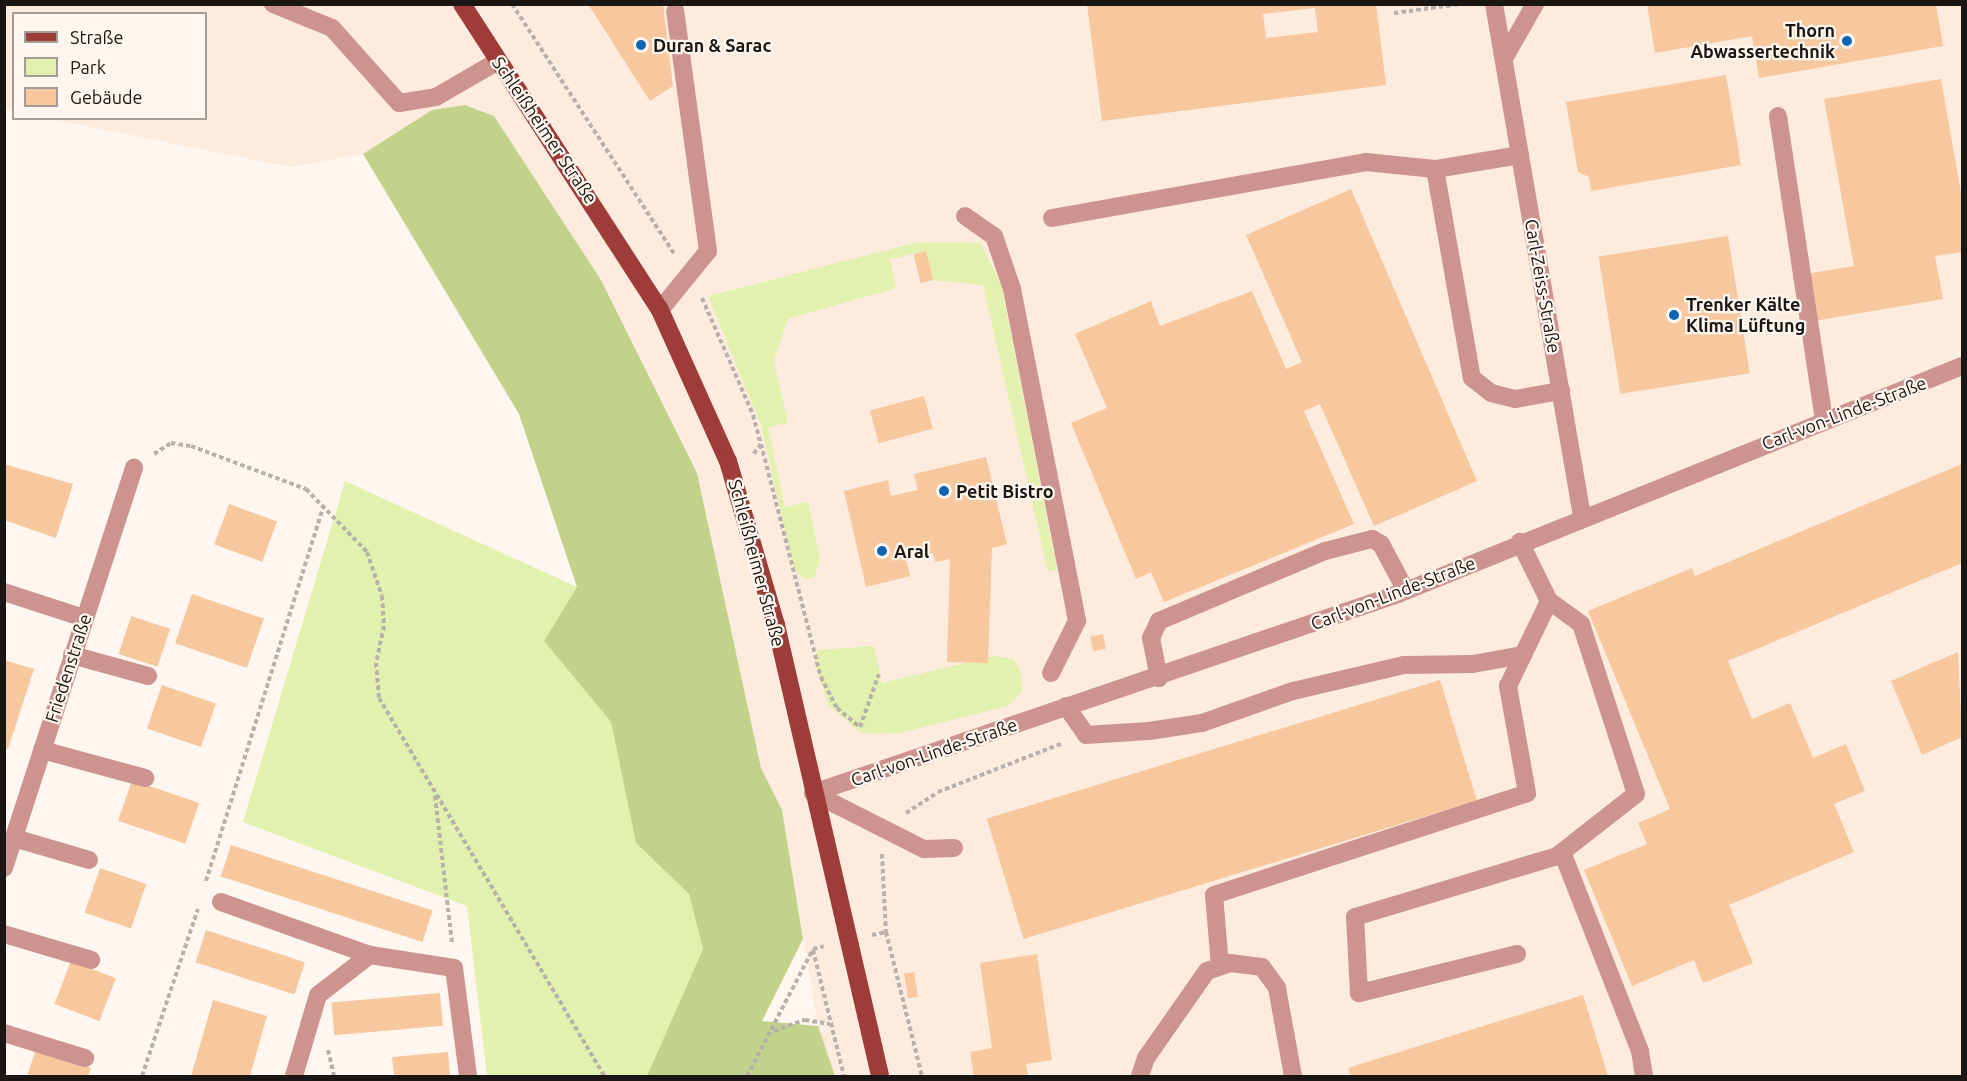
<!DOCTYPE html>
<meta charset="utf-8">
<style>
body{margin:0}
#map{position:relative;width:1967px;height:1081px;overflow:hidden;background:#fff6ef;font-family:Ubuntu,sans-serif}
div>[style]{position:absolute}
.built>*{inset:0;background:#fdebdd}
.green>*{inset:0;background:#e2f1ae}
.forest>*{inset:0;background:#c2d28a}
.building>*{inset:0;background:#f7c79e;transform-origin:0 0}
.path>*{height:4px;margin-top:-2px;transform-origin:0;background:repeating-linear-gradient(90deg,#b8b0ab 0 4.5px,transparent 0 7.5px)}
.minor>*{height:18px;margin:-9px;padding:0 9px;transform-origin:9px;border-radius:9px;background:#cd948f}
.major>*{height:18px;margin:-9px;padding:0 9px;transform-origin:9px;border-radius:9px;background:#9e3c3a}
.dots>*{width:16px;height:16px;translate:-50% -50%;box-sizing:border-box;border:3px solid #fff6ef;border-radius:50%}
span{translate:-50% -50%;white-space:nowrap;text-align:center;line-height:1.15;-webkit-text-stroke:4.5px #fff6ef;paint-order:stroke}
.poi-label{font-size:18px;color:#191613;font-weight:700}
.right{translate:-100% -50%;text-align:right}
.left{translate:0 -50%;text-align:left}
.street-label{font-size:18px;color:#191613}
.frame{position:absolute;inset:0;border:6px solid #191613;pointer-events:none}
.legend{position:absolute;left:12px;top:12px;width:195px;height:108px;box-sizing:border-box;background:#fff6ef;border:2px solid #a39c97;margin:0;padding:8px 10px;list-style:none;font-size:18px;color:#191613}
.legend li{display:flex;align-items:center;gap:12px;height:30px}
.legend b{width:30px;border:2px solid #a39c97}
</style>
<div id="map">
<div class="built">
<i style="clip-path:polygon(4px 5px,1962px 5px,1962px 1076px,835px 1076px,818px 1026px,782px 810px,761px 768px,697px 473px,601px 280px,494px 116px,432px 110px,363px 154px,290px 167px,50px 119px,206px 118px,206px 14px,14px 14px,13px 111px,5px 109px)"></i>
</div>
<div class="green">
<i style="clip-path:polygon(919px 242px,980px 243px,1001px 284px,1057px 569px,1048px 572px,983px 285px,933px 280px,926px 251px,890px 259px,896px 288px,788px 319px,774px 361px,788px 423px,768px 427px,785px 507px,808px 502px,820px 558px,815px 577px,805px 579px,794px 570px,761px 425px,708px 296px)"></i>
<i style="clip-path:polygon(345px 481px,577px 587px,544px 641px,611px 722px,636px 843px,689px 894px,703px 949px,647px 1076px,487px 1076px,467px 906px,243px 822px)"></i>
<i style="clip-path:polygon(874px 646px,882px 683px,994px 656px,1013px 659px,1021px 672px,1022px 692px,1008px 706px,896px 734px,860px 733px,828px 704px,815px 664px,817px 650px)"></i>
</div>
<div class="forest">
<i style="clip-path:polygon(465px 105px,494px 116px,601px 280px,697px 473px,761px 768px,782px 810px,803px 939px,762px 1021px,818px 1026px,835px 1076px,647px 1076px,703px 949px,689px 894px,636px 843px,611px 722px,544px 641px,577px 587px,519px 414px,363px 154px,432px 110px)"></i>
</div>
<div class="building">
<i style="clip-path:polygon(588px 4px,663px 4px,673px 86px,650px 101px)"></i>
<i style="clip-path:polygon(evenodd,1087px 4px,1376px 4px,1386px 85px,1102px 121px,1087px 4px,1315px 8px,1318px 32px,1266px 38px,1263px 14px,1315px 8px)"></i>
<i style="clip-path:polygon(1647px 4px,1936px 4px,1943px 46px,1759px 78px,1752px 36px,1655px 53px)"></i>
<i style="clip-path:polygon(1726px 75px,1741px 165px,1591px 191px,1589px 177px,1578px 172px,1566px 102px)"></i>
<i style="clip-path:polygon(1941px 79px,1962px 199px,1962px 252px,1935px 256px,1943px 299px,1814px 321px,1806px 274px,1854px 266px,1824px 99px)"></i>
<i style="clip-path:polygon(1351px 189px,1477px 481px,1374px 526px,1320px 404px,1304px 411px,1354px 524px,1164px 602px,1151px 572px,1136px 579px,1071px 423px,1107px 408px,1075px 334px,1151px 301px,1160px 326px,1252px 291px,1286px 369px,1302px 362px,1246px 235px)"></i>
<i style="left:1728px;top:236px;width:139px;height:131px;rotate:81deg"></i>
<i style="left:926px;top:251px;width:30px;height:13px;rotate:76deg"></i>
<i style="left:924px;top:396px;width:34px;height:56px;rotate:75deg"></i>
<i style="clip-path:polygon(986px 457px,1007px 544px,992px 548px,988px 663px,947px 662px,950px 559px,935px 562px,933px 553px,906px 559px,910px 576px,866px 587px,844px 491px,888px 480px,891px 496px,918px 490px,914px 474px)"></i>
<i style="clip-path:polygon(4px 464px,73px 484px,56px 538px,4px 520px)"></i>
<i style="clip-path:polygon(1962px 464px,1962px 563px,1728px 661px,1752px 719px,1790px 703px,1813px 758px,1846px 744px,1865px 791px,1834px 804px,1854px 852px,1729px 905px,1753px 963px,1703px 983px,1694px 960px,1632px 986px,1584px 870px,1647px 844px,1638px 823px,1670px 809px,1588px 611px,1692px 568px,1695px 576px)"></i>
<i style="left:229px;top:504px;width:51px;height:43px;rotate:20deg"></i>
<i style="left:192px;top:594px;width:76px;height:52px;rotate:19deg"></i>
<i style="left:131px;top:616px;width:41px;height:40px;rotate:18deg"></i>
<i style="left:1103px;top:634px;width:15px;height:13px;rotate:79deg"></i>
<i style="clip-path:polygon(1958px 652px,1962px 737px,1922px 755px,1891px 681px)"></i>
<i style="clip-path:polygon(4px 660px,34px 669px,8px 749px,4px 748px)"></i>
<i style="left:1440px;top:680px;width:126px;height:474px;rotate:73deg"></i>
<i style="left:162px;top:685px;width:57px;height:46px;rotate:19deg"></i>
<i style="left:132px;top:780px;width:71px;height:43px;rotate:19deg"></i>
<i style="left:231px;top:845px;width:212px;height:33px;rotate:18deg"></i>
<i style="left:100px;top:868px;width:49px;height:47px;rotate:19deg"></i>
<i style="left:206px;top:930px;width:104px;height:34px;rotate:18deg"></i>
<i style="clip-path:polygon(1037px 954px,1052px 1060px,1026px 1064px,1028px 1076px,974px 1076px,970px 1052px,992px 1048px,980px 963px)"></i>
<i style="left:71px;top:961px;width:48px;height:46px;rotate:21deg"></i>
<i style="left:914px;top:972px;width:25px;height:10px;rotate:81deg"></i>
<i style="left:440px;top:993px;width:33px;height:109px;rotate:85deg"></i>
<i style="clip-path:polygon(1583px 995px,1608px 1076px,1351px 1076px,1348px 1068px)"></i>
<i style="clip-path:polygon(213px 1000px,267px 1016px,250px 1076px,191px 1076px)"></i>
<i style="clip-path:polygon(36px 1049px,91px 1068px,88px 1076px,27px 1076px)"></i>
<i style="clip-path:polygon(448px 1052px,450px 1076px,394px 1076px,392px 1057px)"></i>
</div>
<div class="path">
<i style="left:512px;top:4px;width:297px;rotate:57deg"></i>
<i style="left:1394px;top:13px;width:67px;rotate:-7.8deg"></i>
<i style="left:702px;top:298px;width:128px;rotate:66.4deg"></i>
<i style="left:753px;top:415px;width:30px;rotate:75deg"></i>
<i style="left:761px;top:444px;width:15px;rotate:127deg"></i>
<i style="left:761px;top:444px;width:241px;rotate:75.6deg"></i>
<i style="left:821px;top:677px;width:35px;rotate:63deg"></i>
<i style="left:837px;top:708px;width:30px;rotate:40deg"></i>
<i style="left:860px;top:727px;width:56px;rotate:-70.3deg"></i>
<i style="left:154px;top:454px;width:20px;rotate:-33deg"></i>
<i style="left:171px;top:443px;width:20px;rotate:9deg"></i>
<i style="left:191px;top:446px;width:123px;rotate:20.5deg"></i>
<i style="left:306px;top:489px;width:88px;rotate:45.9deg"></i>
<i style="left:367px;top:552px;width:46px;rotate:71.2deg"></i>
<i style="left:382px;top:596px;width:30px;rotate:86deg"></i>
<i style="left:384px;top:626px;width:38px;rotate:102deg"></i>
<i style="left:376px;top:663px;width:35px;rotate:85deg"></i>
<i style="left:379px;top:698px;width:440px;rotate:59.2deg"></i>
<i style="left:435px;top:796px;width:149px;rotate:83.4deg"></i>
<i style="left:906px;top:813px;width:38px;rotate:-33deg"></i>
<i style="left:938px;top:792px;width:134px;rotate:-21.4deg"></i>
<i style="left:882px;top:854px;width:78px;rotate:87.1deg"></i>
<i style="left:886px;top:932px;width:148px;rotate:76deg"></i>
<i style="left:206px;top:881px;width:394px;rotate:-72.6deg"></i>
<i style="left:872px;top:935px;width:14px;rotate:-12deg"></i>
<i style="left:813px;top:950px;width:130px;rotate:76.2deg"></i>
<i style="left:774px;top:1031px;width:33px;rotate:-20deg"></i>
<i style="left:805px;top:1020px;width:25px;rotate:9deg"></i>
<i style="left:328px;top:1050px;width:27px;rotate:77deg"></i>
<i style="left:142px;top:1076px;width:176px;rotate:-71.5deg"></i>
<i style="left:747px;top:1076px;width:143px;rotate:-62.5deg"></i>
<i style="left:813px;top:949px;width:11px;rotate:-15deg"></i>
</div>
<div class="minor">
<i style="left:273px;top:4px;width:64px;rotate:22.1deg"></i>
<i style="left:332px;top:28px;width:101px;rotate:48.2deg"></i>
<i style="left:399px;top:103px;width:37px;rotate:-9deg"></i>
<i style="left:436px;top:97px;width:72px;rotate:-30.1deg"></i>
<i style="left:1494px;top:4px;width:520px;rotate:80.25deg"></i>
<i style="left:1506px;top:55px;width:59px;rotate:-60.4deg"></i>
<i style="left:1778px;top:116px;width:308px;rotate:81.4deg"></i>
<i style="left:1520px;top:155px;width:86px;rotate:170.6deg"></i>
<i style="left:1435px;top:169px;width:212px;rotate:80deg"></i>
<i style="left:1472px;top:378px;width:24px;rotate:38deg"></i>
<i style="left:1491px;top:393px;width:25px;rotate:14deg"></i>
<i style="left:1515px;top:399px;width:47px;rotate:-9.9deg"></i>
<i style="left:965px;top:216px;width:35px;rotate:35deg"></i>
<i style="left:994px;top:236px;width:56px;rotate:71.2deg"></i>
<i style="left:1012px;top:289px;width:338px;rotate:78.9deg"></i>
<i style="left:1077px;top:621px;width:58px;rotate:116.6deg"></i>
<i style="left:1052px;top:218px;width:319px;rotate:-10.1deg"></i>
<i style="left:1366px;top:162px;width:69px;rotate:5.8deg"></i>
<i style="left:660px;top:310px;width:76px;rotate:-50.9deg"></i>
<i style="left:708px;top:251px;width:242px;rotate:-97.8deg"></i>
<i style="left:4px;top:592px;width:84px;rotate:18deg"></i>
<i style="left:72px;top:655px;width:79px;rotate:15.4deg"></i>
<i style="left:1159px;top:678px;width:41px;rotate:-101.3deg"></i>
<i style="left:1151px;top:638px;width:19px;rotate:-65deg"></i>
<i style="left:1159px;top:621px;width:180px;rotate:-22.9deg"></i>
<i style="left:1325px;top:551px;width:49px;rotate:-14.3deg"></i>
<i style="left:1372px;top:539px;width:10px;rotate:29deg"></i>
<i style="left:1381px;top:544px;width:53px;rotate:62deg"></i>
<i style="left:1066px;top:706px;width:35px;rotate:55deg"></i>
<i style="left:1086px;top:735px;width:63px;rotate:-3.6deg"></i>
<i style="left:1149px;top:731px;width:54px;rotate:-8.6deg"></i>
<i style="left:1202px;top:723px;width:96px;rotate:-19.4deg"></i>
<i style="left:1293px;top:691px;width:114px;rotate:-13.2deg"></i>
<i style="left:1404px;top:665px;width:69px;rotate:-0.8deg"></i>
<i style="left:1473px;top:664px;width:51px;rotate:-10.2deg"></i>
<i style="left:42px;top:750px;width:107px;rotate:15.2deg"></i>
<i style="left:813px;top:793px;width:618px;rotate:-18.79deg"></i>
<i style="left:1398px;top:594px;width:608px;rotate:-22.01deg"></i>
<i style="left:813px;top:793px;width:124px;rotate:26.8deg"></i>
<i style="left:924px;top:849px;width:30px;rotate:-2deg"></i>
<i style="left:14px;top:838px;width:78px;rotate:16.3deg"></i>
<i style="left:1562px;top:852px;width:214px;rotate:68.6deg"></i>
<i style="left:1640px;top:1051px;width:25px;rotate:81deg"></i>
<i style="left:4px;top:868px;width:421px;rotate:-72deg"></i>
<i style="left:221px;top:902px;width:158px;rotate:19.6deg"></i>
<i style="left:4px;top:934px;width:91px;rotate:16.6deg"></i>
<i style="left:1517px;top:954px;width:163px;rotate:166.1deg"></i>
<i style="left:1359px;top:993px;width:76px;rotate:-93deg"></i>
<i style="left:1355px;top:917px;width:211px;rotate:-16.8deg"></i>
<i style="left:1557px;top:856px;width:100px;rotate:-38.1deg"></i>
<i style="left:1636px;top:794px;width:179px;rotate:-107.9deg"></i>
<i style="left:1581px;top:624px;width:39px;rotate:-144deg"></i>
<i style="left:1220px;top:966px;width:71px;rotate:-94.8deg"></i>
<i style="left:1214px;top:895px;width:329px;rotate:-18deg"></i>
<i style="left:1527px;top:793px;width:109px;rotate:-100.1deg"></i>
<i style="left:1508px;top:686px;width:94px;rotate:-64.2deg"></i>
<i style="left:1549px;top:601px;width:66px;rotate:-116.2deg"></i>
<i style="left:4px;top:1033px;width:85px;rotate:17.2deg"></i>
<i style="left:294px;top:1076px;width:84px;rotate:-73.5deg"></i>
<i style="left:318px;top:995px;width:66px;rotate:-37.6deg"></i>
<i style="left:370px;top:955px;width:85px;rotate:8.8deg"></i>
<i style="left:454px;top:968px;width:109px;rotate:82.6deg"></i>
<i style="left:1140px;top:1076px;width:19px;rotate:-72deg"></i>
<i style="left:1146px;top:1058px;width:106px;rotate:-55deg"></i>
<i style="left:1207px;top:971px;width:24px;rotate:-19deg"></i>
<i style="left:1230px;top:963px;width:32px;rotate:7deg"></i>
<i style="left:1262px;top:967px;width:26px;rotate:54deg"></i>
<i style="left:1277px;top:988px;width:89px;rotate:79.7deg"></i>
</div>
<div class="major">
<i style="left:462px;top:4px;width:364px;rotate:57.1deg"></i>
<i style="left:660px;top:310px;width:166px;rotate:65.8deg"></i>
<i style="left:728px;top:461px;width:171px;rotate:73.7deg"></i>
<i style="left:776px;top:625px;width:463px;rotate:77deg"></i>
</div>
<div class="dots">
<i style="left:1847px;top:41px;background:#0e66b3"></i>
<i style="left:641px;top:45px;background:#0e66b3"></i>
<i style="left:1674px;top:315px;background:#0e66b3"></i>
<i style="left:944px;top:491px;background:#0e66b3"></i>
<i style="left:882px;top:551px;background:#0e66b3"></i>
</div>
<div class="poi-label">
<span class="right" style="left:1835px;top:41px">Thorn<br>Abwassertechnik</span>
<span class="left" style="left:653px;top:45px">Duran &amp; Sarac</span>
<span class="left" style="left:1686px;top:315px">Trenker Kälte<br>Klima Lüftung</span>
<span class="left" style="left:956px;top:491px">Petit Bistro</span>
<span class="left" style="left:894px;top:551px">Aral</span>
</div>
<div class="street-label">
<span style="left:545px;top:130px;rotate:56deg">Schleißheimer Straße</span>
<span style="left:1543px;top:286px;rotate:80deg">Carl-Zeiss-Straße</span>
<span style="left:1844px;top:413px;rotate:-21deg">Carl-von-Linde-Straße</span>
<span style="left:757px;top:563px;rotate:75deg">Schleißheimer Straße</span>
<span style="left:1393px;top:593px;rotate:-21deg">Carl-von-Linde-Straße</span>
<span style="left:68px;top:668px;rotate:-72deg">Friedenstraße</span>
<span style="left:934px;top:752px;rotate:-19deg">Carl-von-Linde-Straße</span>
</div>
<div class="frame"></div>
<ul class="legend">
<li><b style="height:8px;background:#9e3c3a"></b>Straße</li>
<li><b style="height:16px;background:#e2f1ae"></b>Park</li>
<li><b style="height:16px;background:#f7c79e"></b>Gebäude</li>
</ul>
</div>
